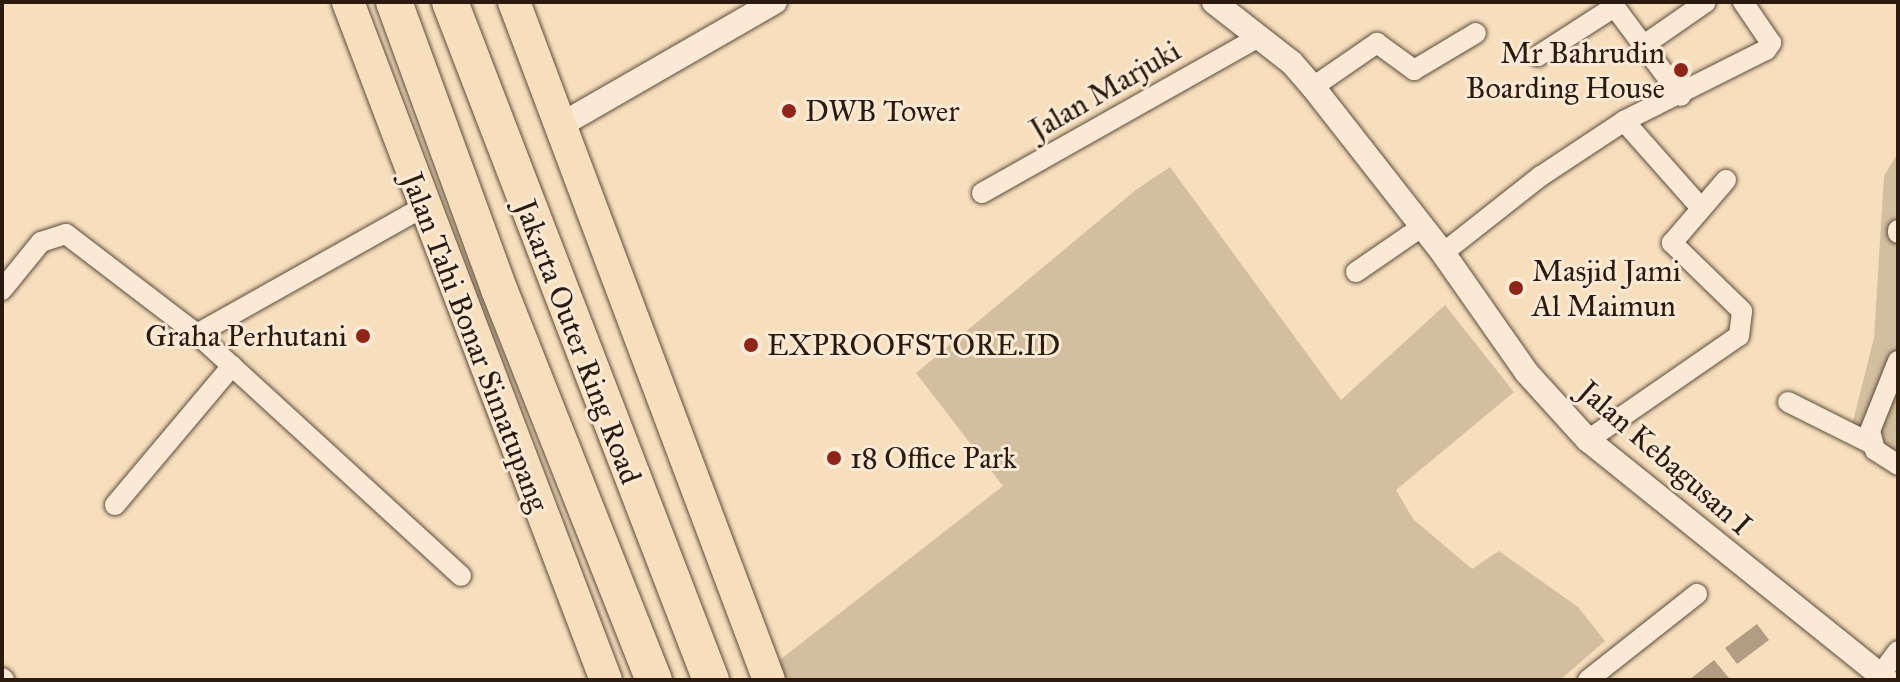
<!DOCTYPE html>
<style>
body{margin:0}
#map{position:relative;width:1900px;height:682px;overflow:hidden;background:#f7dfbe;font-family:"IM FELL Great Primer",serif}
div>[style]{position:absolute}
.green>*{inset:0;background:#d4bea0}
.water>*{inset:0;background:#b29c82;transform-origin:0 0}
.roads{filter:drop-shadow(0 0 2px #5e4c3a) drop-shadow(0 0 2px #5e4c3a)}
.minor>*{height:20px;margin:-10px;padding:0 10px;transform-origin:10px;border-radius:10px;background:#faead5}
.tertiary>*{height:24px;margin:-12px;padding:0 12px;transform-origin:12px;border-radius:12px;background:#faead5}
.trunk>*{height:32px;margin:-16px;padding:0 16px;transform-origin:16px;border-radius:16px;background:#f7dfbe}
.motorway>*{height:36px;margin:-18px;padding:0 18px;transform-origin:18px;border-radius:18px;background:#f7dfbe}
.dots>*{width:22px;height:22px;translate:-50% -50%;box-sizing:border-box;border:4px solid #faead5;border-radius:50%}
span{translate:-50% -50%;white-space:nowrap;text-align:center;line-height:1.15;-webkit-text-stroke:6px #faead5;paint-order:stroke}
.poi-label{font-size:30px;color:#2b1b0e}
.right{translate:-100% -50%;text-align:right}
.left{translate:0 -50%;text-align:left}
.street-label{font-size:30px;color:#2b1b0e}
.frame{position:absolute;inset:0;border:4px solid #2b1b0e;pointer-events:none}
</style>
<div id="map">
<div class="green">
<i style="clip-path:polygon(1898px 153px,1898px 453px,1849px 437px,1874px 338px,1884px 176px)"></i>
<i style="clip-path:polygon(1170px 167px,1341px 400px,1445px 305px,1514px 392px,1396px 490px,1413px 519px,1472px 569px,1499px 551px,1578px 607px,1605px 641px,1560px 680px,754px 680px,1003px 486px,916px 373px,1137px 189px)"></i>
</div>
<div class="water">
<i style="left:1757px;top:624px;width:20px;height:40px;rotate:53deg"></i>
<i style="clip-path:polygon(1714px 660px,1729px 678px,1689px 680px)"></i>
</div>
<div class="roads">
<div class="minor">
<i style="left:1611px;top:2px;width:117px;rotate:53.3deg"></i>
<i style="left:1644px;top:45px;width:75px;rotate:-34.7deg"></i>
<i style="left:1538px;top:56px;width:90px;rotate:-32.8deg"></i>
<i style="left:1313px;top:87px;width:78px;rotate:-34.5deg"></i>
<i style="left:1377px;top:43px;width:46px;rotate:36.1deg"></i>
<i style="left:1414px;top:70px;width:72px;rotate:-30.8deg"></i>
<i style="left:1624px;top:121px;width:115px;rotate:48.5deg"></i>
<i style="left:982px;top:193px;width:316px;rotate:-29.4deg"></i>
<i style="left:1898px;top:230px;width:3px;rotate:90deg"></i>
<i style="left:1443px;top:253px;width:125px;rotate:-38.2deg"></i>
<i style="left:1541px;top:176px;width:100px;rotate:-33.5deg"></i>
<i style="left:1624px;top:121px;width:159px;rotate:-26.6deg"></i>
<i style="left:1766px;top:50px;width:9px;rotate:-54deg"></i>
<i style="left:1771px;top:43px;width:50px;rotate:-124.3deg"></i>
<i style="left:1356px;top:272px;width:81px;rotate:-34.5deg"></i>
<i style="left:2px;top:290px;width:62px;rotate:-50.9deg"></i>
<i style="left:41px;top:242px;width:26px;rotate:-18deg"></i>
<i style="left:66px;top:234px;width:165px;rotate:37.4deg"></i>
<i style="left:197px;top:334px;width:259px;rotate:-29.3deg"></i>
<i style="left:197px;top:334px;width:358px;rotate:42.5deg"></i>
<i style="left:1898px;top:361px;width:75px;rotate:111.8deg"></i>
<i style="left:1870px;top:431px;width:20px;rotate:75deg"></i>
<i style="left:1875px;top:450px;width:27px;rotate:33deg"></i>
<i style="left:1788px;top:402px;width:92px;rotate:26.6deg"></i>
<i style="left:1588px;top:440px;width:183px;rotate:-34.6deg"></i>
<i style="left:1739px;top:336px;width:25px;rotate:-83deg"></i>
<i style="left:1742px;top:311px;width:98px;rotate:-135.8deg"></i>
<i style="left:1672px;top:243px;width:83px;rotate:-49.4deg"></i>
<i style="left:115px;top:505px;width:182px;rotate:-49.9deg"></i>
<i style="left:1880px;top:675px;width:30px;rotate:-53deg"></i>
<i style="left:2px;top:678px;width:3px;rotate:45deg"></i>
<i style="left:1588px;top:680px;width:139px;rotate:-38.3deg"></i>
</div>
<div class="tertiary">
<i style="left:1214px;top:2px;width:99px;rotate:38deg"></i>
<i style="left:1292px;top:63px;width:32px;rotate:49deg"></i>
<i style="left:1313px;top:87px;width:211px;rotate:51.9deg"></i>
<i style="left:1443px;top:253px;width:146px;rotate:55deg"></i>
<i style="left:1527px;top:373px;width:91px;rotate:47.7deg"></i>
<i style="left:1588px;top:440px;width:383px;rotate:38.8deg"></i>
<i style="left:559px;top:126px;width:249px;rotate:-29.9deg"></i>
</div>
<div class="trunk">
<i style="left:348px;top:2px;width:725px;rotate:69.17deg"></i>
<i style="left:514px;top:2px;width:724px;rotate:69.39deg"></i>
</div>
<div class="motorway">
<i style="left:394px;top:2px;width:306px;rotate:69.9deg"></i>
<i style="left:499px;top:289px;width:421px;rotate:68.4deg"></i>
<i style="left:450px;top:2px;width:727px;rotate:68.95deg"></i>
</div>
</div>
<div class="dots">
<i style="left:1681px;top:70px;background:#8f2418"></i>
<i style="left:789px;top:111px;background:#8f2418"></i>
<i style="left:1516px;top:288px;background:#8f2418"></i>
<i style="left:363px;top:336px;background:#8f2418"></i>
<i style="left:751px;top:345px;background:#8f2418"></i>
<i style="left:834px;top:458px;background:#8f2418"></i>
</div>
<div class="poi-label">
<span class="right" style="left:1665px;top:70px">Mr Bahrudin<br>Boarding House</span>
<span class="left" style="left:805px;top:111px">DWB Tower</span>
<span class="left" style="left:1532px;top:288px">Masjid Jami<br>Al Maimun</span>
<span class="right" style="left:347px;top:336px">Graha Perhutani</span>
<span class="left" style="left:767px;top:345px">EXPROOFSTORE.ID</span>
<span class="left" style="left:850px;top:458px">18 Office Park</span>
</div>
<div class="street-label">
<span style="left:1105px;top:90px;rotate:-30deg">Jalan Marjuki</span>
<span style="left:475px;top:342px;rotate:69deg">Jalan Tahi Bonar Simatupang</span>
<span style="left:578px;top:342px;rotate:69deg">Jakarta Outer Ring Road</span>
<span style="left:1665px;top:458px;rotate:41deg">Jalan Kebagusan I</span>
</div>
<div class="frame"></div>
</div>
